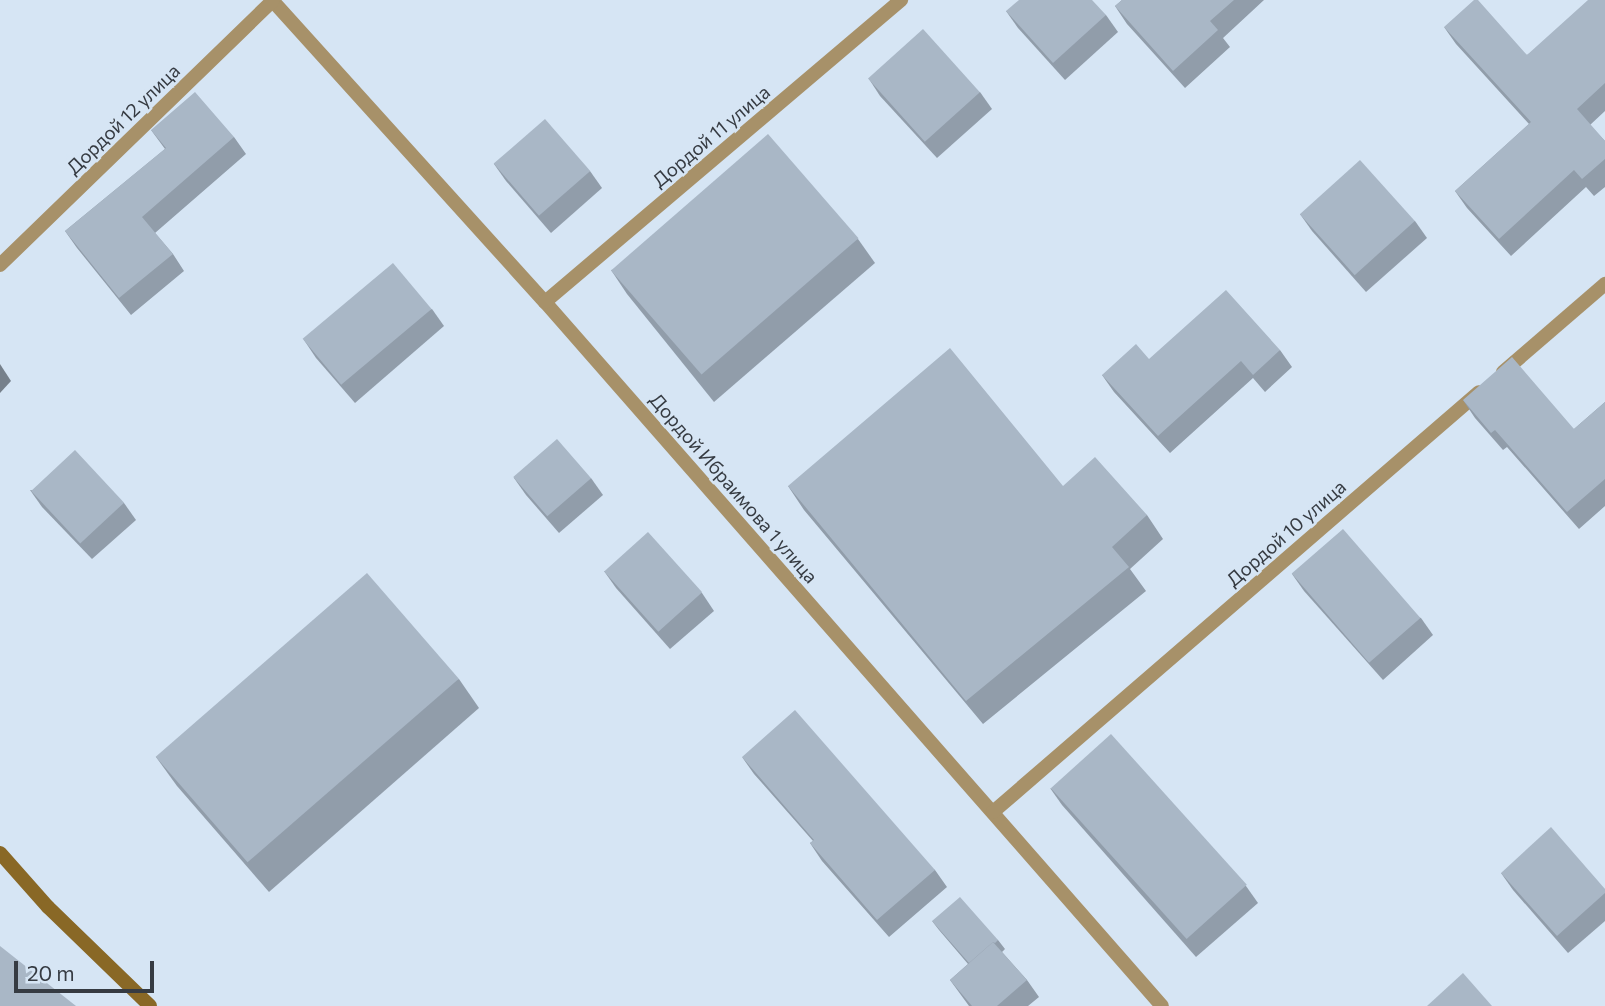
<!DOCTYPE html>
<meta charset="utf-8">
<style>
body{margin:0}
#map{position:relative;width:1605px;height:1006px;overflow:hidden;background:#d6e5f4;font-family:Commissioner,sans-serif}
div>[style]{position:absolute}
.minor>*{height:14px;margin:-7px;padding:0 7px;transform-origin:7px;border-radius:7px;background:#a79169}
.secondary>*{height:14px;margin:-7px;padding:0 7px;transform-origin:7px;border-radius:7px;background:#896826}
.wall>*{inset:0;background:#919daa}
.shaded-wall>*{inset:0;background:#76808b}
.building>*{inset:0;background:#a9b7c6;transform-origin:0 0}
span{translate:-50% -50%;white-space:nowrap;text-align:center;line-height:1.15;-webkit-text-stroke:5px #d6e5f4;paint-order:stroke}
.street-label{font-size:19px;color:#363b42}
.scale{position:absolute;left:14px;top:961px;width:140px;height:32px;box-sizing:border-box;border:4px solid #363b42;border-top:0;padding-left:9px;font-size:21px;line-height:24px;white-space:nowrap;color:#363b42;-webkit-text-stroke:5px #d6e5f4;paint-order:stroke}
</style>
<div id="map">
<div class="minor">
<i style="left:272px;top:0;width:407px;rotate:47.9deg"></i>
<i style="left:545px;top:302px;width:936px;rotate:48.77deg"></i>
<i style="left:0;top:265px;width:380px;rotate:-44.1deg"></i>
<i style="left:545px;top:302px;width:467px;rotate:-40.3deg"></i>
<i style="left:1503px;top:372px;width:135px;rotate:-40.8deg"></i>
<i style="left:993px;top:812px;width:642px;rotate:-40.83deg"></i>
</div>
<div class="secondary">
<i style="left:0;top:853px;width:72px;rotate:48.4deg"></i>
<i style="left:48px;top:907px;width:142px;rotate:44.1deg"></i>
</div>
<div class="wall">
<i style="clip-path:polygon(1122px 0,1264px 0,1223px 38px,1230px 47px,1185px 88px,1127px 24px,1115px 6px)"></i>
<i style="clip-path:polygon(1605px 0,1605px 111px,1590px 125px,1605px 141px,1605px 187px,1594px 196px,1586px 187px,1511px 256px,1467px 208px,1455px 191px,1529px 124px,1456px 44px,1444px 27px,1527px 55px)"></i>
<i style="clip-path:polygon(1006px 11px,1106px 15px,1118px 32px,1065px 80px,1018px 28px)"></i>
<i style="clip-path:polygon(869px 79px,980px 92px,992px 109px,937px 158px,880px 96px)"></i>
<i style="clip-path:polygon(151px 130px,234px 137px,246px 154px,155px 233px,173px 254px,184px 271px,131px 315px,77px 248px,65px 231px,165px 149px)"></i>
<i style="clip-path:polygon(494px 164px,590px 171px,602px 188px,551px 233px,506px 181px)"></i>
<i style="clip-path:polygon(1300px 214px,1415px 221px,1427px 238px,1366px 292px,1312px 231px)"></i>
<i style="clip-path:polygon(858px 239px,875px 263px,714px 402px,627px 294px,611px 270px)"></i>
<i style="clip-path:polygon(432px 309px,444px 326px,355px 403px,316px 358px,304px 340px)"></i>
<i style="clip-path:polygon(1280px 350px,1292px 367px,1265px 392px,1253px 378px,1170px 453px,1114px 392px,1102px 375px)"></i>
<i style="clip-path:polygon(1463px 400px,1574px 429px,1605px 402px,1605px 506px,1579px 529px,1507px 447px,1503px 450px,1475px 418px)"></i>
<i style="clip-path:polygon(514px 478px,591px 478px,603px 495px,559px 533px,526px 495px)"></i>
<i style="clip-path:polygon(788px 486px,1063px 486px,1147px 515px,1163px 539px,1130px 569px,1146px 591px,983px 724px,804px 510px)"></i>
<i style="clip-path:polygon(30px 490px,124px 503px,136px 520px,92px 559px,42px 507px)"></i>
<i style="clip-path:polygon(604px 571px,702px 593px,714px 611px,670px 649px,616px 588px)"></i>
<i style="clip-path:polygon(1292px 574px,1421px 618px,1433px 635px,1383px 680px,1304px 591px)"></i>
<i style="clip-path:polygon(459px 679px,479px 708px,269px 892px,177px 786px,156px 757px)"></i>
<i style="clip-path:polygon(742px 757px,935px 870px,947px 887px,889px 937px,822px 861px,810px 843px,813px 841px,754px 774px)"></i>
<i style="clip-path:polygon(1050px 788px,1246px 886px,1258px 903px,1196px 957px,1062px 805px)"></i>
<i style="clip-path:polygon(1501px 873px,1605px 889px,1605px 921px,1568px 953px,1513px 890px)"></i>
<i style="clip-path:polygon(932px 921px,998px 940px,1005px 949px,1002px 952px,1027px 980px,1039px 997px,1028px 1006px,969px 1006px,950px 980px,968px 964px,939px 930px)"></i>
</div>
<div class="shaded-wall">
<i style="clip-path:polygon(0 364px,11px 381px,0 393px)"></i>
</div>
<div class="building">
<i style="clip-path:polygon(1019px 0,1092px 0,1106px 15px,1053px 63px,1006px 11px)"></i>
<i style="clip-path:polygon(1122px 0,1234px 0,1210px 21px,1218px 30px,1173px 71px,1115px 6px)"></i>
<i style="clip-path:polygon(1474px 0,1478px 0,1527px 55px,1588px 0,1605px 0,1605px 83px,1577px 109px,1605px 141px,1605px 159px,1582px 179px,1574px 170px,1499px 239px,1455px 191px,1531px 122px,1444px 27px)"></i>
<i style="left:923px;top:29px;width:85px;height:74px;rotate:48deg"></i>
<i style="clip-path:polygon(195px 92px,234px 137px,142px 217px,173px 254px,119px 298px,65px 231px,166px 148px,151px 130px)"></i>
<i style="left:545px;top:119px;width:69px;height:68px;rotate:49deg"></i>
<i style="left:768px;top:134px;width:138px;height:208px;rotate:49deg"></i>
<i style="left:1360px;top:160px;width:82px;height:81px;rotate:48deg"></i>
<i style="left:393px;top:263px;width:60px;height:118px;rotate:50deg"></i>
<i style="clip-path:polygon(1226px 290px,1280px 350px,1253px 375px,1241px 361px,1158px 436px,1102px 375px,1136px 344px,1149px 359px)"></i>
<i style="clip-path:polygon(950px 348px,1063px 486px,1095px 457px,1147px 515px,1112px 547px,1129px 567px,966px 701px,788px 486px)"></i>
<i style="clip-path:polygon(1512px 357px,1574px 429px,1605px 402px,1605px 479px,1567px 512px,1495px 430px,1491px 433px,1463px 400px)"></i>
<i style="left:557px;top:439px;width:52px;height:58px;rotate:49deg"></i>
<i style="left:75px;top:450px;width:72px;height:60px;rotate:47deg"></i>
<i style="left:1343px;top:529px;width:118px;height:68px;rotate:49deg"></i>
<i style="left:648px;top:532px;width:81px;height:59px;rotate:48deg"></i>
<i style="left:367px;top:573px;width:140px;height:280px;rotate:49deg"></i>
<i style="clip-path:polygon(795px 710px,935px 870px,877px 920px,810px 843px,814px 840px,742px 757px)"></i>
<i style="left:1111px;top:734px;width:203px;height:81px;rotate:48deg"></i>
<i style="clip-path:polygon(1551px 827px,1605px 889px,1605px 893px,1557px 936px,1501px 873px)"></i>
<i style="clip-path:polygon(960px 897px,998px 940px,995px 943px,993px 942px,969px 963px,932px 921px)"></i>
<i style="clip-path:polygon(993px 942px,1027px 980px,997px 1006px,972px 1006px,950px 980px)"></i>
<i style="clip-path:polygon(0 946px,76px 1006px,0 1006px)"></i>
<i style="clip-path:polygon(1463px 973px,1492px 1006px,1427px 1006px)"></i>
</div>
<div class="street-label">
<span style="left:123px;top:119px;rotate:-44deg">Дордой 12 улица</span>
<span style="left:711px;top:136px;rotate:-40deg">Дордой 11 улица</span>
<span style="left:734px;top:488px;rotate:49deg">Дордой Ибраимова 1 улица</span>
<span style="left:1286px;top:533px;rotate:-41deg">Дордой 10 улица</span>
</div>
<div class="scale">20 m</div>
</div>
